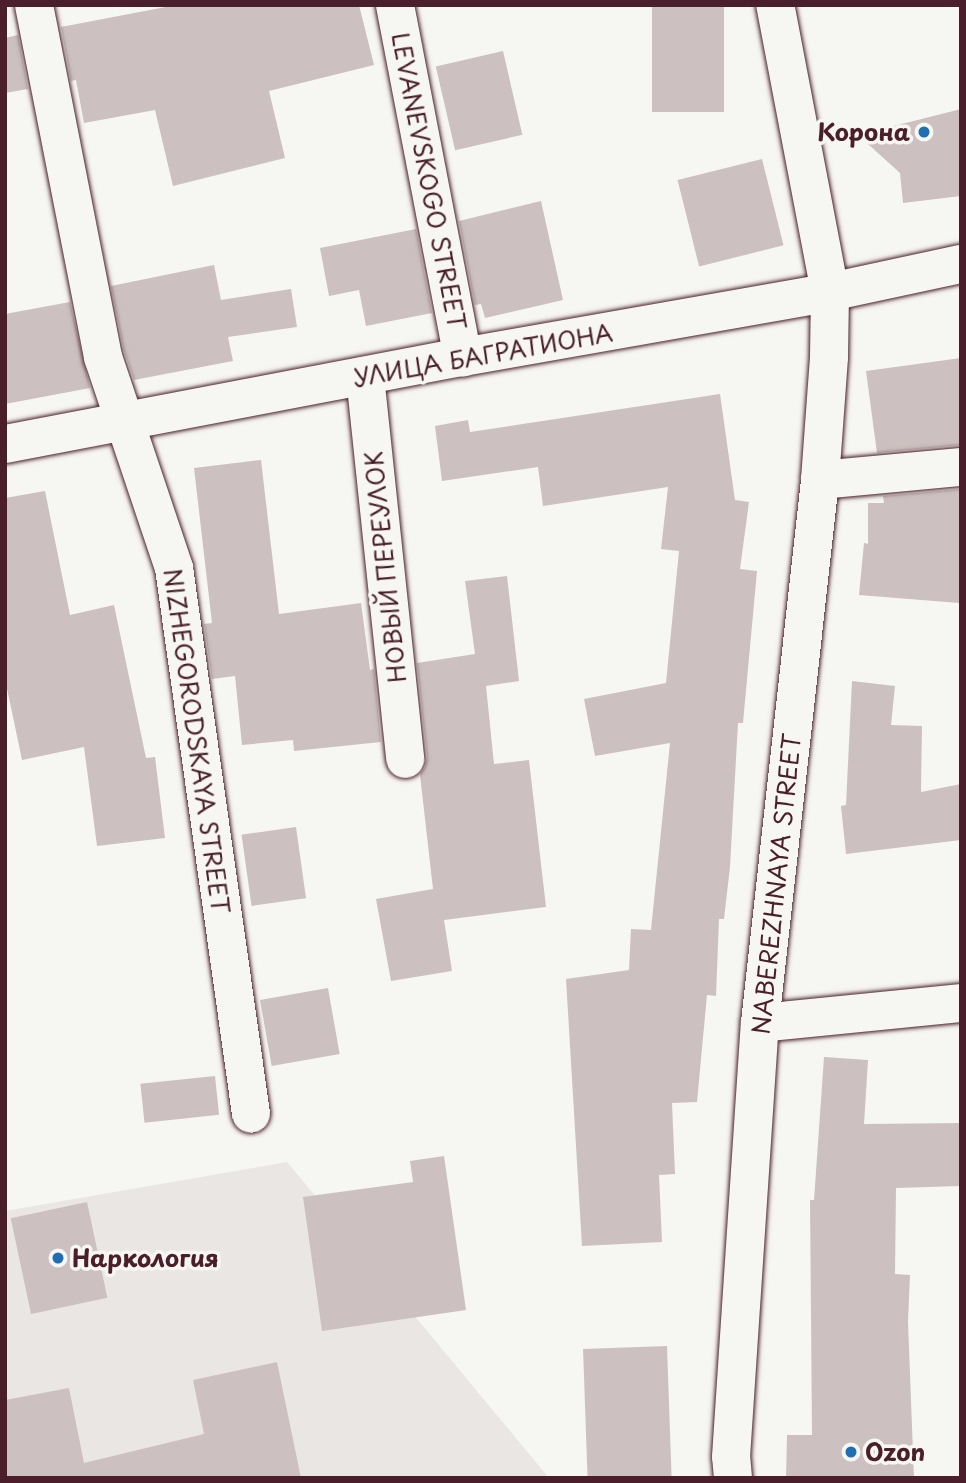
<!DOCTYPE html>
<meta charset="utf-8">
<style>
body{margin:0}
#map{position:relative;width:966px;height:1483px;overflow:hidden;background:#f6f6f2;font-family:"Playpen Sans",sans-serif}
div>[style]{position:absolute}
.built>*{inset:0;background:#e9e6e3}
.building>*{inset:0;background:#ccc1c0;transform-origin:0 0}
.roads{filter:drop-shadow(0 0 2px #4a1f2b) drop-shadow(0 0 2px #4a1f2b)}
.minor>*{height:38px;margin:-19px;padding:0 19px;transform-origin:19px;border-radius:19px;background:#f6f6f2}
.major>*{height:38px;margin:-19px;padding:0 19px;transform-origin:19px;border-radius:19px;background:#f6f6f2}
.dots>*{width:19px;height:19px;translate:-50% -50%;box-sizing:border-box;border:4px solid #f6f6f2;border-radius:50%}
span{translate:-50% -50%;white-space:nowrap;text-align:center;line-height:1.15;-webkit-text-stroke:7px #f6f6f2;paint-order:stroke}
.poi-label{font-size:24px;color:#4a1f2b;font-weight:700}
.right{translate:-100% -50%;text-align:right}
.left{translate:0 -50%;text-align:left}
.street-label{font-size:24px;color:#4a1f2b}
.frame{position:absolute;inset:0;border:7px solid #4a1f2b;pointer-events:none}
</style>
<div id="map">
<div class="built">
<i style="clip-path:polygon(287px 1162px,549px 1478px,5px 1478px,5px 1211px)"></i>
</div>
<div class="building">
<i style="clip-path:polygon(176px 5px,359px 5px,374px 65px,269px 91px,285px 158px,173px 186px,155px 110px,84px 123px,76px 80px,71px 81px,61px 27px)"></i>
<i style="left:652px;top:5px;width:72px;height:107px"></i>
<i style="clip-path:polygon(18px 35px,28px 89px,5px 93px,5px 38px)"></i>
<i style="left:503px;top:51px;width:86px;height:69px;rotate:77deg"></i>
<i style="clip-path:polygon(961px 109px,961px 196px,903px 203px,900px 173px,858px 135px)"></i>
<i style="left:762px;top:159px;width:89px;height:87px;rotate:76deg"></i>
<i style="clip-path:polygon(541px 201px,563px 300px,485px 318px,481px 304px,475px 305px,459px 221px)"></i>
<i style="clip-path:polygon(416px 229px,432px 313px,366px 326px,359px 290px,329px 296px,320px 248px)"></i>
<i style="clip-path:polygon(214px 265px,221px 300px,291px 289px,297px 327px,228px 337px,233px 361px,134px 380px,124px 351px,111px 286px)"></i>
<i style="clip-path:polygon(70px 302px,90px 388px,5px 404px,5px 314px)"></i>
<i style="clip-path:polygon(961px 358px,961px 445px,877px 453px,866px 371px)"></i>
<i style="clip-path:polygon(720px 394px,735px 500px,749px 502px,740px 569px,757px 571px,743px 723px,738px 723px,730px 867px,724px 919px,719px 919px,716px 996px,707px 995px,697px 1102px,672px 1103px,675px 1174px,659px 1175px,662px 1242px,582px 1246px,566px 979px,629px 970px,631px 929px,651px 930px,670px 743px,595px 756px,584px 699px,666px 683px,679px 551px,661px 549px,668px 487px,543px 506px,538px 467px,442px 481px,435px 426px,468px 420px,470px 432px)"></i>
<i style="clip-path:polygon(261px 460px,279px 614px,361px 603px,370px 670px,374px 669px,381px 742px,294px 751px,293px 740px,242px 745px,235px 676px,212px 679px,204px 624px,212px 623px,194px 468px)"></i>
<i style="clip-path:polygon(961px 489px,959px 603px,859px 595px,864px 543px,868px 544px,868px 503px,884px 503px,883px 496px)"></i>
<i style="clip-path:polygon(45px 491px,70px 615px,114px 605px,146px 758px,155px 757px,165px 838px,97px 846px,84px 747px,22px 760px,5px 679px,5px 498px)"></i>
<i style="clip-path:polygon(507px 576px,519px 681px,486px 686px,494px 764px,529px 760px,546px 907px,444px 920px,452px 971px,391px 981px,376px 899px,433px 889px,420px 775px,425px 767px,427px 757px,417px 663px,475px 654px,465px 581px)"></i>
<i style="clip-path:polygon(852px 681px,895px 686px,891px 725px,922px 726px,921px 792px,961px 784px,961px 840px,846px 854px,841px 806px,846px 805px)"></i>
<i style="left:296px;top:827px;width:72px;height:55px;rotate:82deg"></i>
<i style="left:328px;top:988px;width:67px;height:69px;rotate:80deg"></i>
<i style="clip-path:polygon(824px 1057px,868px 1060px,864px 1124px,961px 1123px,961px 1186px,896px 1188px,895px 1274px,910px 1275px,908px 1322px,914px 1478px,786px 1478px,787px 1435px,812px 1435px,810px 1200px,814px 1200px)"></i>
<i style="left:215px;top:1076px;width:39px;height:75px;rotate:84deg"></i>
<i style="clip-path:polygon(444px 1156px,466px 1310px,322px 1331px,303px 1197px,413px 1182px,410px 1161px)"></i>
<i style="left:87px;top:1202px;width:98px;height:78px;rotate:78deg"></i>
<i style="left:667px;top:1346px;width:132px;height:84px;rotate:88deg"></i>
<i style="clip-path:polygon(277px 1362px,301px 1478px,5px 1478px,5px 1400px,69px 1388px,84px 1463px,204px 1434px,193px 1380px)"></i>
</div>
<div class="roads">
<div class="minor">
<i style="left:34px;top:5px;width:359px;rotate:78.9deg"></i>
<i style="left:103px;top:357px;width:223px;rotate:71.4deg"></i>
<i style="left:174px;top:568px;width:551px;rotate:81.97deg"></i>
<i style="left:395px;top:5px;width:359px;rotate:79.1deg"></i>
<i style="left:365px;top:376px;width:385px;rotate:84deg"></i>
<i style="left:820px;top:480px;width:142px;rotate:-5.3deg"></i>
<i style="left:760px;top:1023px;width:202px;rotate:-5.7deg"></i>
<i style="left:733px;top:1478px;width:21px;rotate:-95deg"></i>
<i style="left:731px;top:1457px;width:435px;rotate:-86.2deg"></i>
<i style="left:760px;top:1023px;width:546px;rotate:-83.69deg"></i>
<i style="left:820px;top:480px;width:123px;rotate:-85.8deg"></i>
<i style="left:829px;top:357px;width:65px;rotate:-89.1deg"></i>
<i style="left:830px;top:292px;width:292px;rotate:-100.8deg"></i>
</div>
<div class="major">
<i style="left:5px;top:444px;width:466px;rotate:-10.8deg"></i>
<i style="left:463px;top:357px;width:373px;rotate:-10deg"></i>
<i style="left:830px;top:292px;width:134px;rotate:-12.1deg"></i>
</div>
</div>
<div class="dots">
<i style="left:924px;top:132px;background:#1f6fb2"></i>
<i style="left:58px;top:1258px;background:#1f6fb2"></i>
<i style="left:851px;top:1452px;background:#1f6fb2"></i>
</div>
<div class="poi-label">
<span class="right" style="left:910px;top:132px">Корона</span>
<span class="left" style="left:72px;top:1258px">Наркология</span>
<span class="left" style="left:865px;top:1452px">Ozon</span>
</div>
<div class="street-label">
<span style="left:429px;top:181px;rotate:79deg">LEVANEVSKOGO STREET</span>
<span style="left:483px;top:355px;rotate:-10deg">УЛИЦА БАГРАТИОНА</span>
<span style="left:385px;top:567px;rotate:-96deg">НОВЫЙ ПЕРЕУЛОК</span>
<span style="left:197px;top:741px;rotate:82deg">NIZHEGORODSKAYA STREET</span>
<span style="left:776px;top:884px;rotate:-84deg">NABEREZHNAYA STREET</span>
</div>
<div class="frame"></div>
</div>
